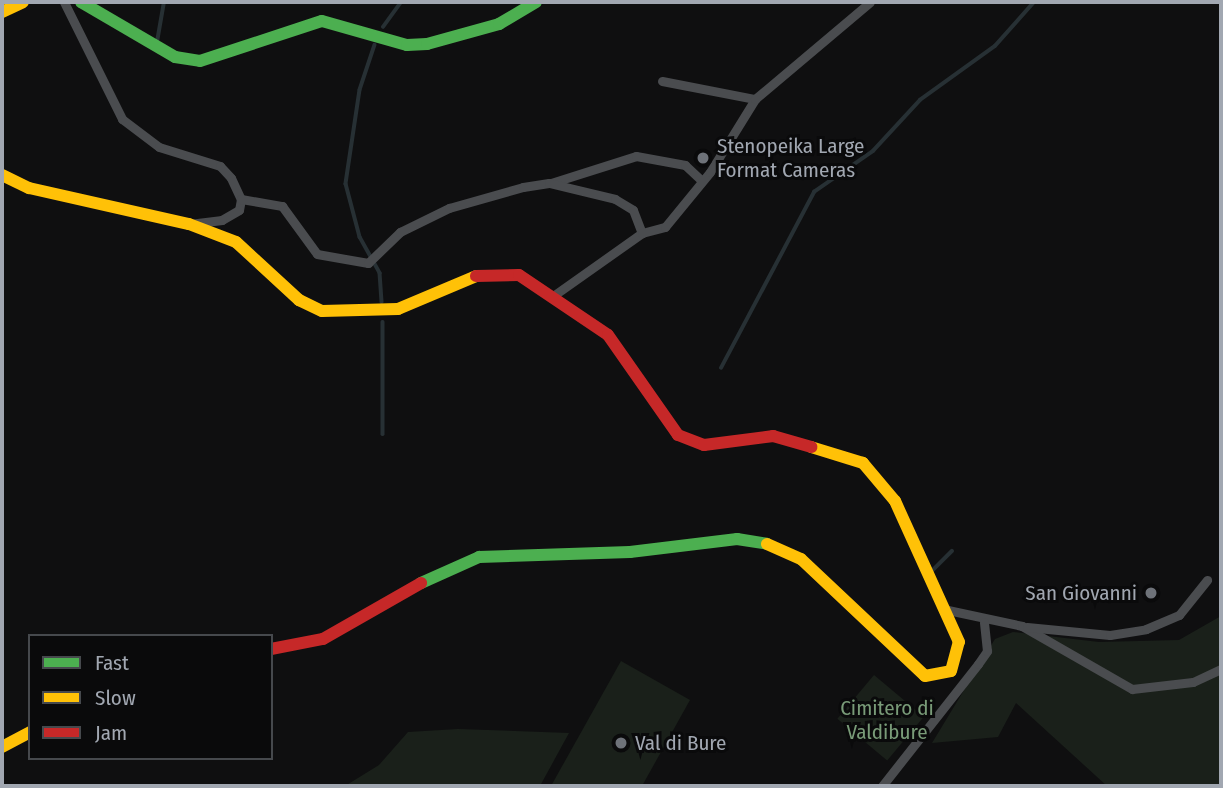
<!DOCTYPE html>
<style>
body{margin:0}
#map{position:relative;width:1223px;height:788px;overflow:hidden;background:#0f0f10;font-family:"Fira Sans Condensed",sans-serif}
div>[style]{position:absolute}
.green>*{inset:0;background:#1a201a;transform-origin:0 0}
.stream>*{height:3.5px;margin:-1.75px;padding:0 1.75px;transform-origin:1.75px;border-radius:1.75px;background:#273034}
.street>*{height:9px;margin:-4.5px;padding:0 4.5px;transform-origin:4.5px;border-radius:4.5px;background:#4a4c4f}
.fast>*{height:12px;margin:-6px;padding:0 6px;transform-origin:6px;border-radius:6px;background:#4caf50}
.slow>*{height:12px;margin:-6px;padding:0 6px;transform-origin:6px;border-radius:6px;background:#ffc107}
.jam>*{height:12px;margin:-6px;padding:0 6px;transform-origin:6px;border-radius:6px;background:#c62828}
.dots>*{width:19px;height:19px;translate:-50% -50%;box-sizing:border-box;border:4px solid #0a0a0b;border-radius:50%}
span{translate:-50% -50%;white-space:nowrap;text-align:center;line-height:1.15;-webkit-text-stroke:6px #0a0a0b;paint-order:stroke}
.poi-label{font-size:21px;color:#a1a7b1}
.left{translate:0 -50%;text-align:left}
.right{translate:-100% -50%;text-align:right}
.park-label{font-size:21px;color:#799b78}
.frame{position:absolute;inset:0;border:4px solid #a1a7b1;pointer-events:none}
.legend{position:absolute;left:28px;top:634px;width:245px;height:126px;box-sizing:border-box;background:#0a0a0b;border:2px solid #46494d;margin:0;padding:9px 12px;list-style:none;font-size:21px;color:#a1a7b1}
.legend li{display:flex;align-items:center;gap:14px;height:35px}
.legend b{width:35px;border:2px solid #46494d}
</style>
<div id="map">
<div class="green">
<i style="clip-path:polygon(1221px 616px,1221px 786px,1107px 786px,1016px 703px,998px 737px,932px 743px,995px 639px,1013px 632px,1099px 642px,1179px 640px)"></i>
<i style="clip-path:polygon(621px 661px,690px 700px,642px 786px,551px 786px)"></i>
<i style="left:874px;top:675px;width:65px;height:57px;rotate:40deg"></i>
<i style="clip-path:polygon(458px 729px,569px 733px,540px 786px,345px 786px,379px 765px,408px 732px)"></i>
</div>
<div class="stream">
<i style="left:383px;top:27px;width:31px;rotate:-54deg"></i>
<i style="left:157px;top:42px;width:41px;rotate:-80.1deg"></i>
<i style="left:375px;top:45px;width:47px;rotate:108.4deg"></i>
<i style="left:360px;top:90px;width:95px;rotate:98.5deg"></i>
<i style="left:346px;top:184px;width:55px;rotate:75.2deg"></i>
<i style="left:360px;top:237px;width:41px;rotate:60.9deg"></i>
<i style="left:380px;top:273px;width:29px;rotate:86deg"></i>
<i style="left:383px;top:322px;width:112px;rotate:90deg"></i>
<i style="left:721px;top:368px;width:199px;rotate:-62.1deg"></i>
<i style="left:814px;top:192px;width:72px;rotate:-34.8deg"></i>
<i style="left:873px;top:151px;width:69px;rotate:-47.3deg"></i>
<i style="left:920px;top:100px;width:92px;rotate:-35.8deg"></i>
<i style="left:995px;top:46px;width:59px;rotate:-48.4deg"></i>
<i style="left:932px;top:571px;width:28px;rotate:-45deg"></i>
</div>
<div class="street">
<i style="left:64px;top:2px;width:131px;rotate:63.6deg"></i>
<i style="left:122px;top:119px;width:46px;rotate:37.1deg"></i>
<i style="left:159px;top:147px;width:64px;rotate:17.3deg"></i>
<i style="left:220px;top:166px;width:16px;rotate:47deg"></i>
<i style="left:231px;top:178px;width:23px;rotate:65deg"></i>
<i style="left:241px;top:199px;width:11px;rotate:100deg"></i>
<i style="left:239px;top:210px;width:20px;rotate:150deg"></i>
<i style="left:222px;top:220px;width:31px;rotate:173deg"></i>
<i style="left:662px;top:81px;width:95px;rotate:11deg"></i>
<i style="left:551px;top:183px;width:89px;rotate:-17.6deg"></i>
<i style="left:636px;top:156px;width:50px;rotate:10.4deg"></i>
<i style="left:685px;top:165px;width:23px;rotate:43deg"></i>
<i style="left:241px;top:199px;width:42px;rotate:9.7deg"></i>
<i style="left:282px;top:206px;width:59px;rotate:53.9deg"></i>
<i style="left:317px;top:254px;width:52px;rotate:10deg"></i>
<i style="left:368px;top:263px;width:45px;rotate:-44.1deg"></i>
<i style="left:400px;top:232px;width:55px;rotate:-26.1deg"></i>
<i style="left:449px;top:208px;width:77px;rotate:-15.8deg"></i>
<i style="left:523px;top:187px;width:26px;rotate:-9deg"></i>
<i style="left:549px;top:183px;width:68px;rotate:13.6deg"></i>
<i style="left:615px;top:199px;width:21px;rotate:31deg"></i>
<i style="left:633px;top:210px;width:25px;rotate:69deg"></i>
<i style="left:642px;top:233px;width:105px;rotate:144.7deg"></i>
<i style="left:642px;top:233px;width:24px;rotate:-15deg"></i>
<i style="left:665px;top:227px;width:71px;rotate:-50.7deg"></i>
<i style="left:710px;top:172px;width:86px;rotate:-58.3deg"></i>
<i style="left:755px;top:99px;width:150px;rotate:-40.1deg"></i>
<i style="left:943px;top:609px;width:81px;rotate:12.1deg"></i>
<i style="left:1022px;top:626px;width:127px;rotate:29.8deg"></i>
<i style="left:1132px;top:689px;width:61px;rotate:-6.5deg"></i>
<i style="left:1193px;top:682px;width:31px;rotate:-25deg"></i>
<i style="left:1027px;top:627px;width:83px;rotate:5.5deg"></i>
<i style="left:1110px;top:635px;width:36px;rotate:-9deg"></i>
<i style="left:1146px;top:629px;width:36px;rotate:-23deg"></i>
<i style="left:1179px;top:615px;width:45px;rotate:-51.3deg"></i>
<i style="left:882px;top:786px;width:155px;rotate:-51.8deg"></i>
<i style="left:978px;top:664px;width:16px;rotate:-55deg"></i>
<i style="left:987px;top:651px;width:29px;rotate:-96deg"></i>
</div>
<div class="fast">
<i style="left:81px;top:2px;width:109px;rotate:30.3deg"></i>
<i style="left:175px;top:57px;width:25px;rotate:9deg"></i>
<i style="left:200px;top:61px;width:128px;rotate:-18.2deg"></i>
<i style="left:322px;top:21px;width:88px;rotate:15.8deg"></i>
<i style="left:407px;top:45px;width:20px;rotate:-3deg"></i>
<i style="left:427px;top:44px;width:75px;rotate:-15.5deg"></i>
<i style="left:499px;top:24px;width:43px;rotate:-30.7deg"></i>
<i style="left:421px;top:583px;width:64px;rotate:-24.1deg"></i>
<i style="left:479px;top:557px;width:151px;rotate:-1.9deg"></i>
<i style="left:630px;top:552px;width:108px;rotate:-6.9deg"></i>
<i style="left:737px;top:539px;width:30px;rotate:9deg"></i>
</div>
<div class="slow">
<i style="left:2px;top:12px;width:23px;rotate:-25deg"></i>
<i style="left:2px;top:175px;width:30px;rotate:26deg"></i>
<i style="left:29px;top:188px;width:164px;rotate:12.7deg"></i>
<i style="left:189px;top:224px;width:50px;rotate:21deg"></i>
<i style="left:236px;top:242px;width:86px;rotate:42.6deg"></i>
<i style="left:299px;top:300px;width:25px;rotate:26deg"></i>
<i style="left:322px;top:311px;width:76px;rotate:-1.5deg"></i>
<i style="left:398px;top:309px;width:85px;rotate:-22.9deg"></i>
<i style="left:767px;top:544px;width:37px;rotate:24deg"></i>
<i style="left:801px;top:559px;width:170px;rotate:43.3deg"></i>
<i style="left:925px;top:676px;width:26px;rotate:-11deg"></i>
<i style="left:951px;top:671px;width:30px;rotate:-75deg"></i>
<i style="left:959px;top:642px;width:155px;rotate:-114.4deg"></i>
<i style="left:895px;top:501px;width:50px;rotate:-130.1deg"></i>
<i style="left:863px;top:463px;width:54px;rotate:-162.9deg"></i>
<i style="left:2px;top:747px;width:32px;rotate:-28deg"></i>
</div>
<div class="jam">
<i style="left:476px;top:276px;width:43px;rotate:-1.3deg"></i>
<i style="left:519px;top:275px;width:107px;rotate:34deg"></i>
<i style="left:608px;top:335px;width:122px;rotate:55deg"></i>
<i style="left:678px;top:435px;width:28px;rotate:21deg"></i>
<i style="left:704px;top:445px;width:70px;rotate:-7.4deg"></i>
<i style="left:773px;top:436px;width:40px;rotate:16deg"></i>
<i style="left:271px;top:649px;width:53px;rotate:-10.9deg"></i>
<i style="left:323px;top:639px;width:113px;rotate:-29.7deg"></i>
</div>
<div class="dots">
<i style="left:703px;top:158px;background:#6e7279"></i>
<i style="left:1151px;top:593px;background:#6e7279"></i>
<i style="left:621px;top:743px;background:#6e7279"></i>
</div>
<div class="poi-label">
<span class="left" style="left:717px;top:158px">Stenopeika Large<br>Format Cameras</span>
<span class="right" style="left:1137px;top:593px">San Giovanni</span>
<span class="left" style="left:635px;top:743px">Val di Bure</span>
</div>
<div class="park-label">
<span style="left:887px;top:720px">Cimitero di<br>Valdibure</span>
</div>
<div class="frame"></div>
<ul class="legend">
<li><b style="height:9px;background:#4caf50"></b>Fast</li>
<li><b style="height:9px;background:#ffc107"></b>Slow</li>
<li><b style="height:9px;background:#c62828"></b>Jam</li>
</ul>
</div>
